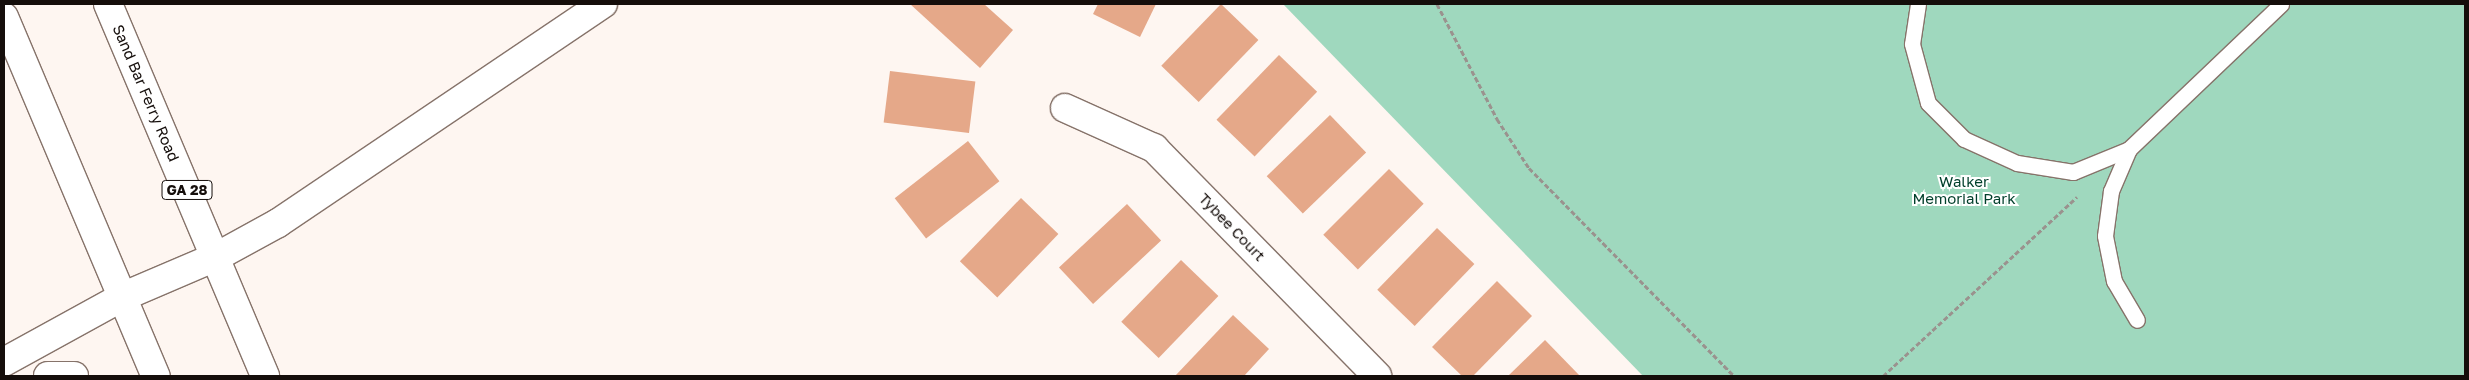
<!DOCTYPE html>
<style>
body{margin:0}
#map{position:relative;width:2469px;height:380px;overflow:hidden;background:#fef6f1;font-family:"Golos Text",sans-serif}
div>[style]{position:absolute}
.green>*{inset:0;background:#9fd8be}
.building>*{inset:0;background:#e5a889;transform-origin:0 0}
.path>*{height:3px;margin-top:-1.5px;transform-origin:0;background:repeating-linear-gradient(90deg,#9a928e 0 5px,transparent 0 7.5px)}
.roads{filter:drop-shadow(1px 0 #86736a) drop-shadow(-1px 0 #86736a) drop-shadow(0 1px #86736a) drop-shadow(0 -1px #86736a)}
.service>*{height:15px;margin:-7.5px;padding:0 7.5px;transform-origin:7.5px;border-radius:7.5px;background:#fff}
.minor>*{height:28px;margin:-14px;padding:0 14px;transform-origin:14px;border-radius:14px;background:#fff}
.secondary>*{height:28px;margin:-14px;padding:0 14px;transform-origin:14px;border-radius:14px;background:#fff}
.primary>*{height:28px;margin:-14px;padding:0 14px;transform-origin:14px;border-radius:14px;background:#fff}
.motorway>*{height:28px;margin:-14px;padding:0 14px;transform-origin:14px;border-radius:14px;background:#fff}
span{translate:-50% -50%;white-space:nowrap;text-align:center;line-height:1.15;-webkit-text-stroke:4px #fff;paint-order:stroke}
.shield-label span{padding:1px 4px;background:#fff;border:1px solid;border-radius:4px;-webkit-text-stroke-width:0}
.shield-label{font-size:14px;color:#150e0b;font-weight:700}
.street-label{font-size:15px;color:#150e0b}
.park-label{font-size:15px;color:#003f2b}
.frame{position:absolute;inset:0;border:5px solid #150e0b;pointer-events:none}
</style>
<div id="map">
<div class="green">
<i style="clip-path:polygon(1283px 4px,2465px 4px,2465px 376px,1643px 376px)"></i>
</div>
<div class="building">
<i style="clip-path:polygon(910px 4px,984px 4px,1013px 30px,980px 68px)"></i>
<i style="clip-path:polygon(1098px 4px,1156px 4px,1140px 37px,1093px 14px)"></i>
<i style="left:1221px;top:4px;width:52px;height:86px;rotate:44deg"></i>
<i style="left:1279px;top:55px;width:53px;height:90px;rotate:44deg"></i>
<i style="left:890px;top:71px;width:86px;height:52px;rotate:7deg"></i>
<i style="left:1330px;top:115px;width:52px;height:88px;rotate:46deg"></i>
<i style="left:968px;top:141px;width:51px;height:93px;rotate:52deg"></i>
<i style="left:1389px;top:169px;width:49px;height:93px;rotate:45deg"></i>
<i style="left:1021px;top:198px;width:52px;height:88px;rotate:44deg"></i>
<i style="left:1127px;top:204px;width:50px;height:93px;rotate:47deg"></i>
<i style="left:1437px;top:228px;width:52px;height:86px;rotate:44deg"></i>
<i style="left:1181px;top:260px;width:52px;height:86px;rotate:44deg"></i>
<i style="clip-path:polygon(1497px 281px,1532px 316px,1473px 376px,1462px 376px,1432px 347px)"></i>
<i style="clip-path:polygon(1233px 315px,1269px 349px,1244px 376px,1175px 376px)"></i>
<i style="clip-path:polygon(1545px 340px,1580px 376px,1508px 376px)"></i>
</div>
<div class="path">
<i style="left:1437px;top:4px;width:130px;rotate:62.4deg"></i>
<i style="left:1497px;top:119px;width:59px;rotate:56.9deg"></i>
<i style="left:1529px;top:168px;width:292px;rotate:45.4deg"></i>
<i style="left:1883px;top:376px;width:264px;rotate:-42.7deg"></i>
</div>
<div class="roads">
<div class="service">
<i style="left:1918px;top:4px;width:40px;rotate:98.5deg"></i>
<i style="left:1912px;top:44px;width:61px;rotate:74.8deg"></i>
<i style="left:1928px;top:103px;width:51px;rotate:45deg"></i>
<i style="left:1964px;top:139px;width:58px;rotate:24.4deg"></i>
<i style="left:2017px;top:163px;width:57px;rotate:9.1deg"></i>
<i style="left:2073px;top:172px;width:61px;rotate:-22.3deg"></i>
<i style="left:2129px;top:149px;width:210px;rotate:-43.6deg"></i>
<i style="left:2129px;top:149px;width:46px;rotate:113.2deg"></i>
<i style="left:2111px;top:191px;width:45px;rotate:97.6deg"></i>
<i style="left:2105px;top:236px;width:46px;rotate:78.7deg"></i>
<i style="left:2114px;top:281px;width:45px;rotate:59.5deg"></i>
</div>
<div class="minor">
<i style="left:1065px;top:108px;width:98px;rotate:24.2deg"></i>
<i style="left:1154px;top:148px;width:319px;rotate:45.6deg"></i>
</div>
<div class="secondary">
<i style="left:122px;top:297px;width:102px;rotate:-23.1deg"></i>
<i style="left:216px;top:257px;width:71px;rotate:-28.7deg"></i>
<i style="left:278px;top:223px;width:392px;rotate:-34deg"></i>
</div>
<div class="primary">
<i style="left:108px;top:4px;width:404px;rotate:67.1deg"></i>
<i style="left:4px;top:17px;width:390px;rotate:67.1deg"></i>
</div>
<div class="motorway">
<i style="left:4px;top:362px;width:135px;rotate:-28.8deg"></i>
<i style="left:48px;top:376px;width:26px"></i>
</div>
</div>
<div class="shield-label">
<span style="left:187px;top:190px">GA 28</span>
</div>
<div class="street-label">
<span style="left:146px;top:93px;rotate:67deg">Sand Bar Ferry Road</span>
<span style="left:1232px;top:227px;rotate:46deg">Tybee Court</span>
</div>
<div class="park-label">
<span style="left:1964px;top:190px">Walker<br>Memorial Park</span>
</div>
<div class="frame"></div>
</div>
